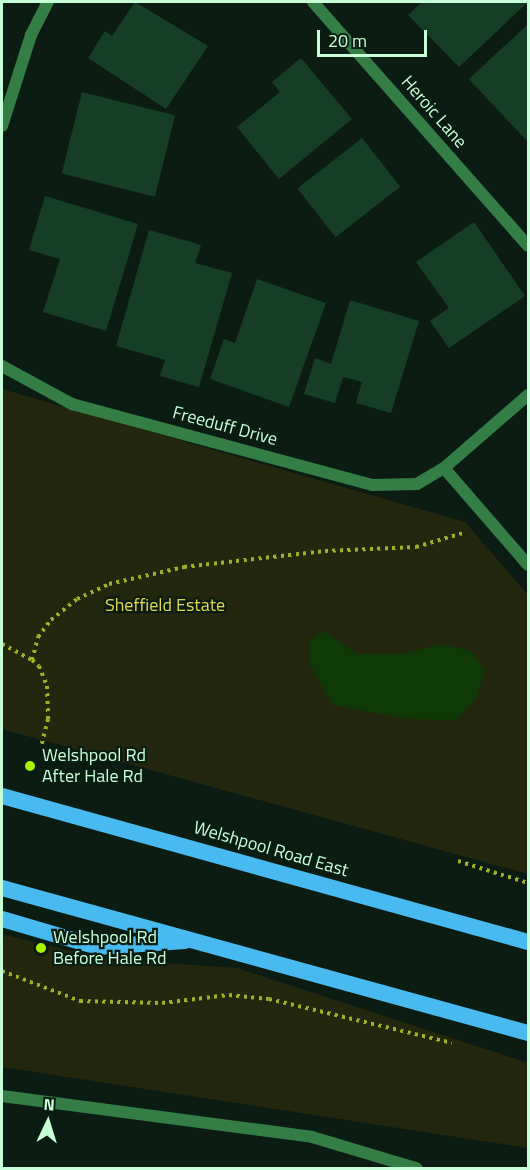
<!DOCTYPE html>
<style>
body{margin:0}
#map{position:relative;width:530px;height:1170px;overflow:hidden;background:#0b1d12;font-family:"Titillium Web",sans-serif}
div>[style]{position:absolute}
.green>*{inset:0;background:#23270e}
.water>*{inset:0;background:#0f3a07}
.building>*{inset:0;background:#163e27;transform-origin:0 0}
.path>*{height:4px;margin-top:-2px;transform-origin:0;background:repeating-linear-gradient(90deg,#9eb129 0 3px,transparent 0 7.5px)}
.service>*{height:12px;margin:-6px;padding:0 6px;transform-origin:6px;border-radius:6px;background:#347e46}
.minor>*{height:12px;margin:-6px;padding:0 6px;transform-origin:6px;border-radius:6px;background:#347e46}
.trunk>*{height:16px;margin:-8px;padding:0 8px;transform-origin:8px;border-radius:8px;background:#48baf0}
.dots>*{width:16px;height:16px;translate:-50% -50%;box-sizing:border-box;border:3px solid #0b1d12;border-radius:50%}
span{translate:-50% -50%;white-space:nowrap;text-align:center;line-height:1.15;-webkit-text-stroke:4.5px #0b1d12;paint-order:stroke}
.street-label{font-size:18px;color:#c7ffd9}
.park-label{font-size:18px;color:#e1da51}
.poi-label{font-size:18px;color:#c7ffd9}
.left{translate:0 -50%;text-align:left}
.frame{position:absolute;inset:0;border:3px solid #c7ffd9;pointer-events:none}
.north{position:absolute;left:18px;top:1092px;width:60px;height:60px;-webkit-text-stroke:4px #0b1d12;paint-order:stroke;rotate:4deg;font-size:16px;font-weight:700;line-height:24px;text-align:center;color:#c7ffd9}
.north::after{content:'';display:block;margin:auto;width:21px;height:27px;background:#c7ffd9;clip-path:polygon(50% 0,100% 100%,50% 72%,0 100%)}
.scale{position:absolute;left:317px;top:30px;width:110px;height:27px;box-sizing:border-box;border:3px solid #c7ffd9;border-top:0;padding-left:8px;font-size:18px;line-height:21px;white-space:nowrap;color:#c7ffd9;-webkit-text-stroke:4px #0b1d12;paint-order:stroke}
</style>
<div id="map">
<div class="green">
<i style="clip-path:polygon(2px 389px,465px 522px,528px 595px,528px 874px,2px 729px)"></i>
<i style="clip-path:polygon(2px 934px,104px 959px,237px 968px,528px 1063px,528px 1148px,2px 1067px)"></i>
</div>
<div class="water">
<i style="clip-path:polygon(324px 631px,358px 654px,402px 654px,440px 644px,471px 651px,485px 670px,476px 699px,456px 720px,407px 719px,332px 705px,309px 663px,309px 641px)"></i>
</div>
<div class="building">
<i style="clip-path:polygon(135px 2px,208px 46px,166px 109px,88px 58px,105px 31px,112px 36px)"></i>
<i style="clip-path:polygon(422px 2px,528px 2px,459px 67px,408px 15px)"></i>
<i style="clip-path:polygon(528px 24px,528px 137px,526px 140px,469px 79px)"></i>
<i style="clip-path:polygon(301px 58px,352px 119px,279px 179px,237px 127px,280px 92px,272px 82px)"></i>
<i style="left:82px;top:92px;width:96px;height:84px;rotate:14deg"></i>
<i style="left:362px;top:138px;width:62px;height:82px;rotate:52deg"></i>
<i style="clip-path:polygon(45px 196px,138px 224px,106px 331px,43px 312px,60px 259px,29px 250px)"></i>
<i style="clip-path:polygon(474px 222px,525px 296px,449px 348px,430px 321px,449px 308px,416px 262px)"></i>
<i style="clip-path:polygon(149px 230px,201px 245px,195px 263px,232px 273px,199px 387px,160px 376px,165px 360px,116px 346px)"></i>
<i style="clip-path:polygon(257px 279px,326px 303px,289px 407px,210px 379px,224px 339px,235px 343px)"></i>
<i style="clip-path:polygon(350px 300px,419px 321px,391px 413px,356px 403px,362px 382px,343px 377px,335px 403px,304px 394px,315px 358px,331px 364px)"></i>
</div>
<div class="path">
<i style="left:2px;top:644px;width:34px;rotate:28deg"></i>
<i style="left:32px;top:660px;width:24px;rotate:-75deg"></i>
<i style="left:38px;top:637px;width:21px;rotate:-53deg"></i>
<i style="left:51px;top:620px;width:33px;rotate:-39deg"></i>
<i style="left:77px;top:599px;width:35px;rotate:-25deg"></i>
<i style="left:109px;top:584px;width:77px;rotate:-12.8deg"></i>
<i style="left:184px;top:567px;width:142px;rotate:-6.5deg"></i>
<i style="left:325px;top:551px;width:91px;rotate:-2.5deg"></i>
<i style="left:416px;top:547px;width:52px;rotate:-16.7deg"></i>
<i style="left:32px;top:660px;width:9px;rotate:41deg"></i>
<i style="left:39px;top:666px;width:22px;rotate:68deg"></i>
<i style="left:47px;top:686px;width:33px;rotate:88deg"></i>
<i style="left:48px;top:719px;width:30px;rotate:104deg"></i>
<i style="left:458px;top:861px;width:73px;rotate:17.4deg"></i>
<i style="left:2px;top:971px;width:84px;rotate:21deg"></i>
<i style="left:80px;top:1001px;width:82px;rotate:1.4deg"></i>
<i style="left:162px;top:1003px;width:67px;rotate:-6.8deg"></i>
<i style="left:229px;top:995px;width:40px;rotate:5.7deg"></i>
<i style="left:269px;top:999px;width:188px;rotate:13.5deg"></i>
</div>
<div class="service">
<i style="left:2px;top:366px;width:80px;rotate:28.5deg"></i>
<i style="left:72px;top:404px;width:311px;rotate:15.1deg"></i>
<i style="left:372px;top:485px;width:45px;rotate:-1.3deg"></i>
<i style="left:417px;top:484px;width:31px;rotate:-31deg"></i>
<i style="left:444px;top:468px;width:128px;rotate:49.1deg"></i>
<i style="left:2px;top:1096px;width:313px;rotate:7.5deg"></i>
<i style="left:312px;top:1137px;width:109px;rotate:16.6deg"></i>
</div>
<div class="minor">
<i style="left:313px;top:2px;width:325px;rotate:48.6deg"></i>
<i style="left:2px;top:126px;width:96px;rotate:-72.3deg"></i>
<i style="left:31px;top:35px;width:37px;rotate:-63deg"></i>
<i style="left:444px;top:468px;width:111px;rotate:-41deg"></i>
</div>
<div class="trunk">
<i style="left:2px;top:796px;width:546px;rotate:15.51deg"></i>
<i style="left:2px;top:888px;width:546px;rotate:15.41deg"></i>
<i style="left:2px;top:919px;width:100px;rotate:16.3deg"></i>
<i style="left:98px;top:947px;width:87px;rotate:-3.9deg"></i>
</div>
<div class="dots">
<i style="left:30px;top:766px;background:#a9f200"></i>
<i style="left:41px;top:948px;background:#a9f200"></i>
</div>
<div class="street-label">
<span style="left:434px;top:112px;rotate:49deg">Heroic Lane</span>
<span style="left:225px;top:426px;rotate:15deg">Freeduff Drive</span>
<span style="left:271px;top:849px;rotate:16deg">Welshpool Road East</span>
</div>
<div class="park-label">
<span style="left:165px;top:605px">Sheffield Estate</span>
</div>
<div class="poi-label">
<span class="left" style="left:42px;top:766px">Welshpool Rd<br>After Hale Rd</span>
<span class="left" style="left:53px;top:948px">Welshpool Rd<br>Before Hale Rd</span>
</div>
<div class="frame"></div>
<div class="north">N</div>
<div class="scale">20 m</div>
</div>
